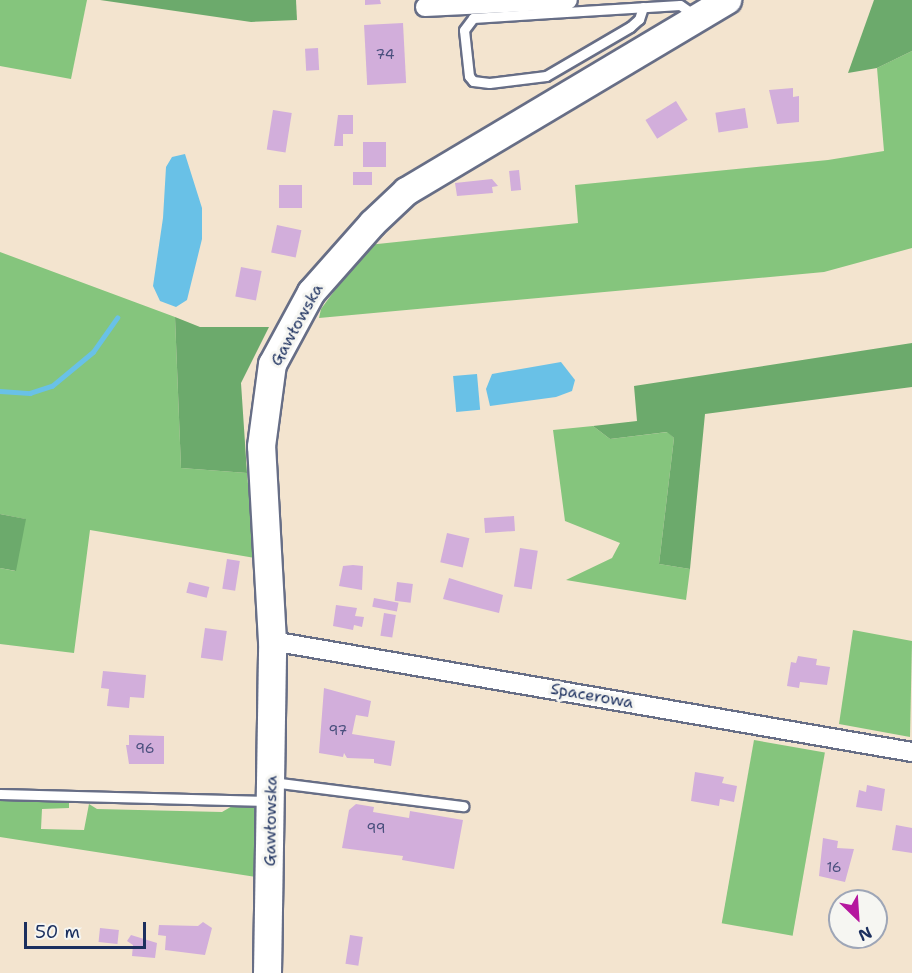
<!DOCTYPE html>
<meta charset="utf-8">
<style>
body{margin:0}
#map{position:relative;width:912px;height:973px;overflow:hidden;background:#f3e4cf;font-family:"Shantell Sans",sans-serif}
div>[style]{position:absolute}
.green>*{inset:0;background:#85c57d;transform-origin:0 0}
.forest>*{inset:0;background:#6caa6c}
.water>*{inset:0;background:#69c1e7;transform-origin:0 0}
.stream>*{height:4.5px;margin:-2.25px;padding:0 2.25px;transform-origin:2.25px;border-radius:2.25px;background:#69c1e7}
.building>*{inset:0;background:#d2aedb;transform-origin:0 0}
.roads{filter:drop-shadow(2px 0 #676e86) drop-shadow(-2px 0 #676e86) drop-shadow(0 2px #676e86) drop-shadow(0 -2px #676e86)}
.lane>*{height:9px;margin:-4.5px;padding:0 4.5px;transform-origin:4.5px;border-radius:4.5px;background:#fff}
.street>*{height:18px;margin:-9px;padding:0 9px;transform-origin:9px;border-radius:9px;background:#fff}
.secondary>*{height:27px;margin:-13.5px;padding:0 13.5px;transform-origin:13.5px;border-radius:13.5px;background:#fff}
span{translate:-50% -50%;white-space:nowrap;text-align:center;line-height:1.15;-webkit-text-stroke:6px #f6f6f2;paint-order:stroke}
.number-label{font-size:14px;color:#494f7d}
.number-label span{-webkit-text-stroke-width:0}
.street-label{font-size:16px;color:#1b2f5e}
.north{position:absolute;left:828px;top:889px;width:60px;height:60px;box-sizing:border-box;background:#f6f6f2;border:2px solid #9ea6b7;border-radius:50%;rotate:155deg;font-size:16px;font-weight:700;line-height:24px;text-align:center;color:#1b2f5e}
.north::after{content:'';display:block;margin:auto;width:21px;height:27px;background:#b5179e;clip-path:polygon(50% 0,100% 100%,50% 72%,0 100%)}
.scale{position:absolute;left:24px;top:922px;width:122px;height:27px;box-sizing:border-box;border:3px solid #1b2f5e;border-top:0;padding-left:8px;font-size:18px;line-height:21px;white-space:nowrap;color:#1b2f5e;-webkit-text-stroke:4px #f6f6f2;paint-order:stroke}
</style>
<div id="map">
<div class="green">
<i style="clip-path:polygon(0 0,87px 0,71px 79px,0 66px)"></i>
<i style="clip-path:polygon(912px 51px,912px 248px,824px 272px,319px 318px,321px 309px,368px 245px,578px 223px,575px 185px,828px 160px,884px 151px,877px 68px)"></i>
<i style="clip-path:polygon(0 252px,175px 317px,181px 468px,247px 473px,255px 558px,90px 530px,74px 653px,0 644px,0 568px,15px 571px,25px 519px,0 514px)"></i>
<i style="clip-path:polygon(593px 426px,610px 439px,668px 432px,674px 438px,659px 564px,690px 569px,686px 600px,566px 580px,612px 558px,620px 543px,565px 521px,553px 430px)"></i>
<i style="clip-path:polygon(853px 630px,912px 641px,910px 737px,839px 724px)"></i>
<i style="left:754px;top:740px;width:72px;height:186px;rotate:10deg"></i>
<i style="clip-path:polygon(0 799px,69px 800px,69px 808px,42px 809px,41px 829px,84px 830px,89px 804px,97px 809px,222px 812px,234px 805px,258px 807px,256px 877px,0 837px)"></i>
</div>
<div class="forest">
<i style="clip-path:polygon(100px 0,296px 0,297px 20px,251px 22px)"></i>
<i style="clip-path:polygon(874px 0,912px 0,912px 51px,877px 68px,848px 73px)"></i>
<i style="clip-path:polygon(175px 317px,200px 327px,269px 327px,241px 383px,247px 473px,181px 468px)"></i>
<i style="clip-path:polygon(912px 343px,912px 387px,705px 414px,690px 569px,659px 564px,674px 438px,667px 432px,610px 439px,593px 426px,637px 421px,634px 386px)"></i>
<i style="clip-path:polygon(0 514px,26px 519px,16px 571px,0 568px)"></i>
</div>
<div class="water">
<i style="clip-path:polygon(185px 154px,202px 208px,202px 239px,187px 300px,176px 307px,160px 301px,153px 286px,163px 218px,166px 167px,172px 157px)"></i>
<i style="clip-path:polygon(561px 362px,575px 380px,572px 391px,556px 397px,490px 406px,486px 389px,492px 374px)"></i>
<i style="left:477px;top:374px;width:36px;height:24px;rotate:85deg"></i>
</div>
<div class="stream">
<i style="left:0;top:391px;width:30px;rotate:4deg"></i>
<i style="left:30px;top:393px;width:23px;rotate:-18deg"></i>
<i style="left:52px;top:386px;width:53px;rotate:-39.7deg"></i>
<i style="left:93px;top:352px;width:42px;rotate:-54.8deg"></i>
</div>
<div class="building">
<i style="clip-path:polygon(365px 0,380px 0,381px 4px,365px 5px)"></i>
<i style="left:403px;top:23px;width:60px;height:39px;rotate:87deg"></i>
<i style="left:318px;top:48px;width:22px;height:13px;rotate:87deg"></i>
<i style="clip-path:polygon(793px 88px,793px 97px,799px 96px,799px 122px,777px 124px,769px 90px)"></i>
<i style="left:676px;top:101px;width:22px;height:36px;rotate:58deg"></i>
<i style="left:745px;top:108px;width:20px;height:30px;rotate:81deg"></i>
<i style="left:273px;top:110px;width:19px;height:40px;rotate:9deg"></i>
<i style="clip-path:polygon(338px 115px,353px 115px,353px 134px,343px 134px,343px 146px,334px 146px)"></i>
<i style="left:363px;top:142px;width:23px;height:25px"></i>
<i style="left:519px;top:170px;width:20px;height:10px;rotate:84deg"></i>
<i style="left:353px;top:172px;width:19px;height:13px"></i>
<i style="clip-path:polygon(492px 179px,498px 186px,492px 187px,493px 193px,457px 196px,455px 183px)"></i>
<i style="left:279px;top:185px;width:23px;height:23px"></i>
<i style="left:277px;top:225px;width:25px;height:28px;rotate:12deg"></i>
<i style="left:241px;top:267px;width:21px;height:30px;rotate:11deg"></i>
<i style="left:514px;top:516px;width:15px;height:30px;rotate:86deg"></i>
<i style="left:447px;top:533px;width:23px;height:30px;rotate:13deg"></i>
<i style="left:520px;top:548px;width:18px;height:39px;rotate:9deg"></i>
<i style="left:227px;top:559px;width:13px;height:30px;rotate:9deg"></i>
<i style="clip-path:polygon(353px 565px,363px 566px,362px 590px,339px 586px,343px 566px)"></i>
<i style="clip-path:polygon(449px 578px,503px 595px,499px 613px,443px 599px)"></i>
<i style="left:189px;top:582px;width:21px;height:11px;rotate:14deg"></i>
<i style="left:397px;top:582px;width:16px;height:19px;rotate:7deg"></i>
<i style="left:374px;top:598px;width:25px;height:9px;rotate:11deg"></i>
<i style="clip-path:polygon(336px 605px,357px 608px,355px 616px,364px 617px,362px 627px,354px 625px,353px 630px,333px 626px)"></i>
<i style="left:384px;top:613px;width:12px;height:23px;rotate:9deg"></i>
<i style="left:205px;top:628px;width:22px;height:30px;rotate:8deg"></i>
<i style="clip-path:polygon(798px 656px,817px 659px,816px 665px,830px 667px,827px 685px,800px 682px,799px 688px,787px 686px,791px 662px,796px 663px)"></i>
<i style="clip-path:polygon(103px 671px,146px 675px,144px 698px,130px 697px,129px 708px,107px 706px,109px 689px,101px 688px)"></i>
<i style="clip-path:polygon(324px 688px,371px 701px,368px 717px,356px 715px,352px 734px,395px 741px,391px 766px,374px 763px,374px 759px,347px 758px,344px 753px,343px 757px,319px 753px)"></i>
<i style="clip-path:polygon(129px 735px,164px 736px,164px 764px,129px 764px,126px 745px,129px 745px)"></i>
<i style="clip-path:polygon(695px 772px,724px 777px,722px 783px,737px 786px,734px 802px,720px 799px,719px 806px,691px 801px)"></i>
<i style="clip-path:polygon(867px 785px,885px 789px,882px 811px,856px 807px,859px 790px,866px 792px)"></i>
<i style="clip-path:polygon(356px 804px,374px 807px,373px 812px,409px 818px,410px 811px,463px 820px,454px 869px,402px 860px,403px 856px,342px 848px,349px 810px)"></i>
<i style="clip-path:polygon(896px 825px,912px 828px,912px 853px,892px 850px)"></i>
<i style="clip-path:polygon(823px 838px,838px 841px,837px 848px,854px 849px,845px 882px,819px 876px)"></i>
<i style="clip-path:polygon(203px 922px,212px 928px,205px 955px,165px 950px,166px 936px,158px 935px,159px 925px,198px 926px)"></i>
<i style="left:100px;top:928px;width:19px;height:14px;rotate:6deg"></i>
<i style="clip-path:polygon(131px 935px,157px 943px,155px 958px,132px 956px,133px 945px,127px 941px)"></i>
<i style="left:350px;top:935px;width:13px;height:29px;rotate:9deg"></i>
</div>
<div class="roads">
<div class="lane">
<i style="left:643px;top:7px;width:13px;rotate:108deg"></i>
<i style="left:639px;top:19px;width:12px;rotate:138deg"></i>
<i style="left:630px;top:27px;width:97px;rotate:149.7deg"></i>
<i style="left:546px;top:76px;width:57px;rotate:173deg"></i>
<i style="left:489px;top:83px;width:16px;rotate:-173deg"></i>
<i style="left:473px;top:81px;width:6px;rotate:-129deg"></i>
<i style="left:469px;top:76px;width:46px;rotate:-96.2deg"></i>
<i style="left:464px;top:30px;width:15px;rotate:-53deg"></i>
<i style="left:473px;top:18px;width:77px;rotate:-3.7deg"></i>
<i style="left:550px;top:13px;width:130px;rotate:-3.5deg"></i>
<i style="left:680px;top:5px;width:19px;rotate:35deg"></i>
<i style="left:272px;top:782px;width:193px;rotate:7.2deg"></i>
<i style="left:0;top:794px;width:267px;rotate:1.5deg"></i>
</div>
<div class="street">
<i style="left:425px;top:7px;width:143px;rotate:-2.8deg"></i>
<i style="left:272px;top:641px;width:650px;rotate:9.84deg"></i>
</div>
<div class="secondary">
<i style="left:267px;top:973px;width:332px;rotate:-89.1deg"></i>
<i style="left:272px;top:641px;width:195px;rotate:-93.2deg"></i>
<i style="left:261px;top:446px;width:83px;rotate:-82.4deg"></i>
<i style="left:272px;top:364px;width:82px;rotate:-61.6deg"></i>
<i style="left:311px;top:292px;width:92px;rotate:-48.5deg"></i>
<i style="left:372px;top:223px;width:47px;rotate:-43.3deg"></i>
<i style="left:406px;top:191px;width:374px;rotate:-30.8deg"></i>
</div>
</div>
<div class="number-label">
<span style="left:385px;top:54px">74</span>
<span style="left:338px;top:730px">97</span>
<span style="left:145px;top:748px">96</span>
<span style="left:376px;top:828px">99</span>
<span style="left:834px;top:867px">16</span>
</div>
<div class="street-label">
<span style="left:297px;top:325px;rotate:-61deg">Gawłowska</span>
<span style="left:592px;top:696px;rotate:10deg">Spacerowa</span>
<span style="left:271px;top:821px;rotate:-89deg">Gawłowska</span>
</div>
<div class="north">N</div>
<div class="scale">50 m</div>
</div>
